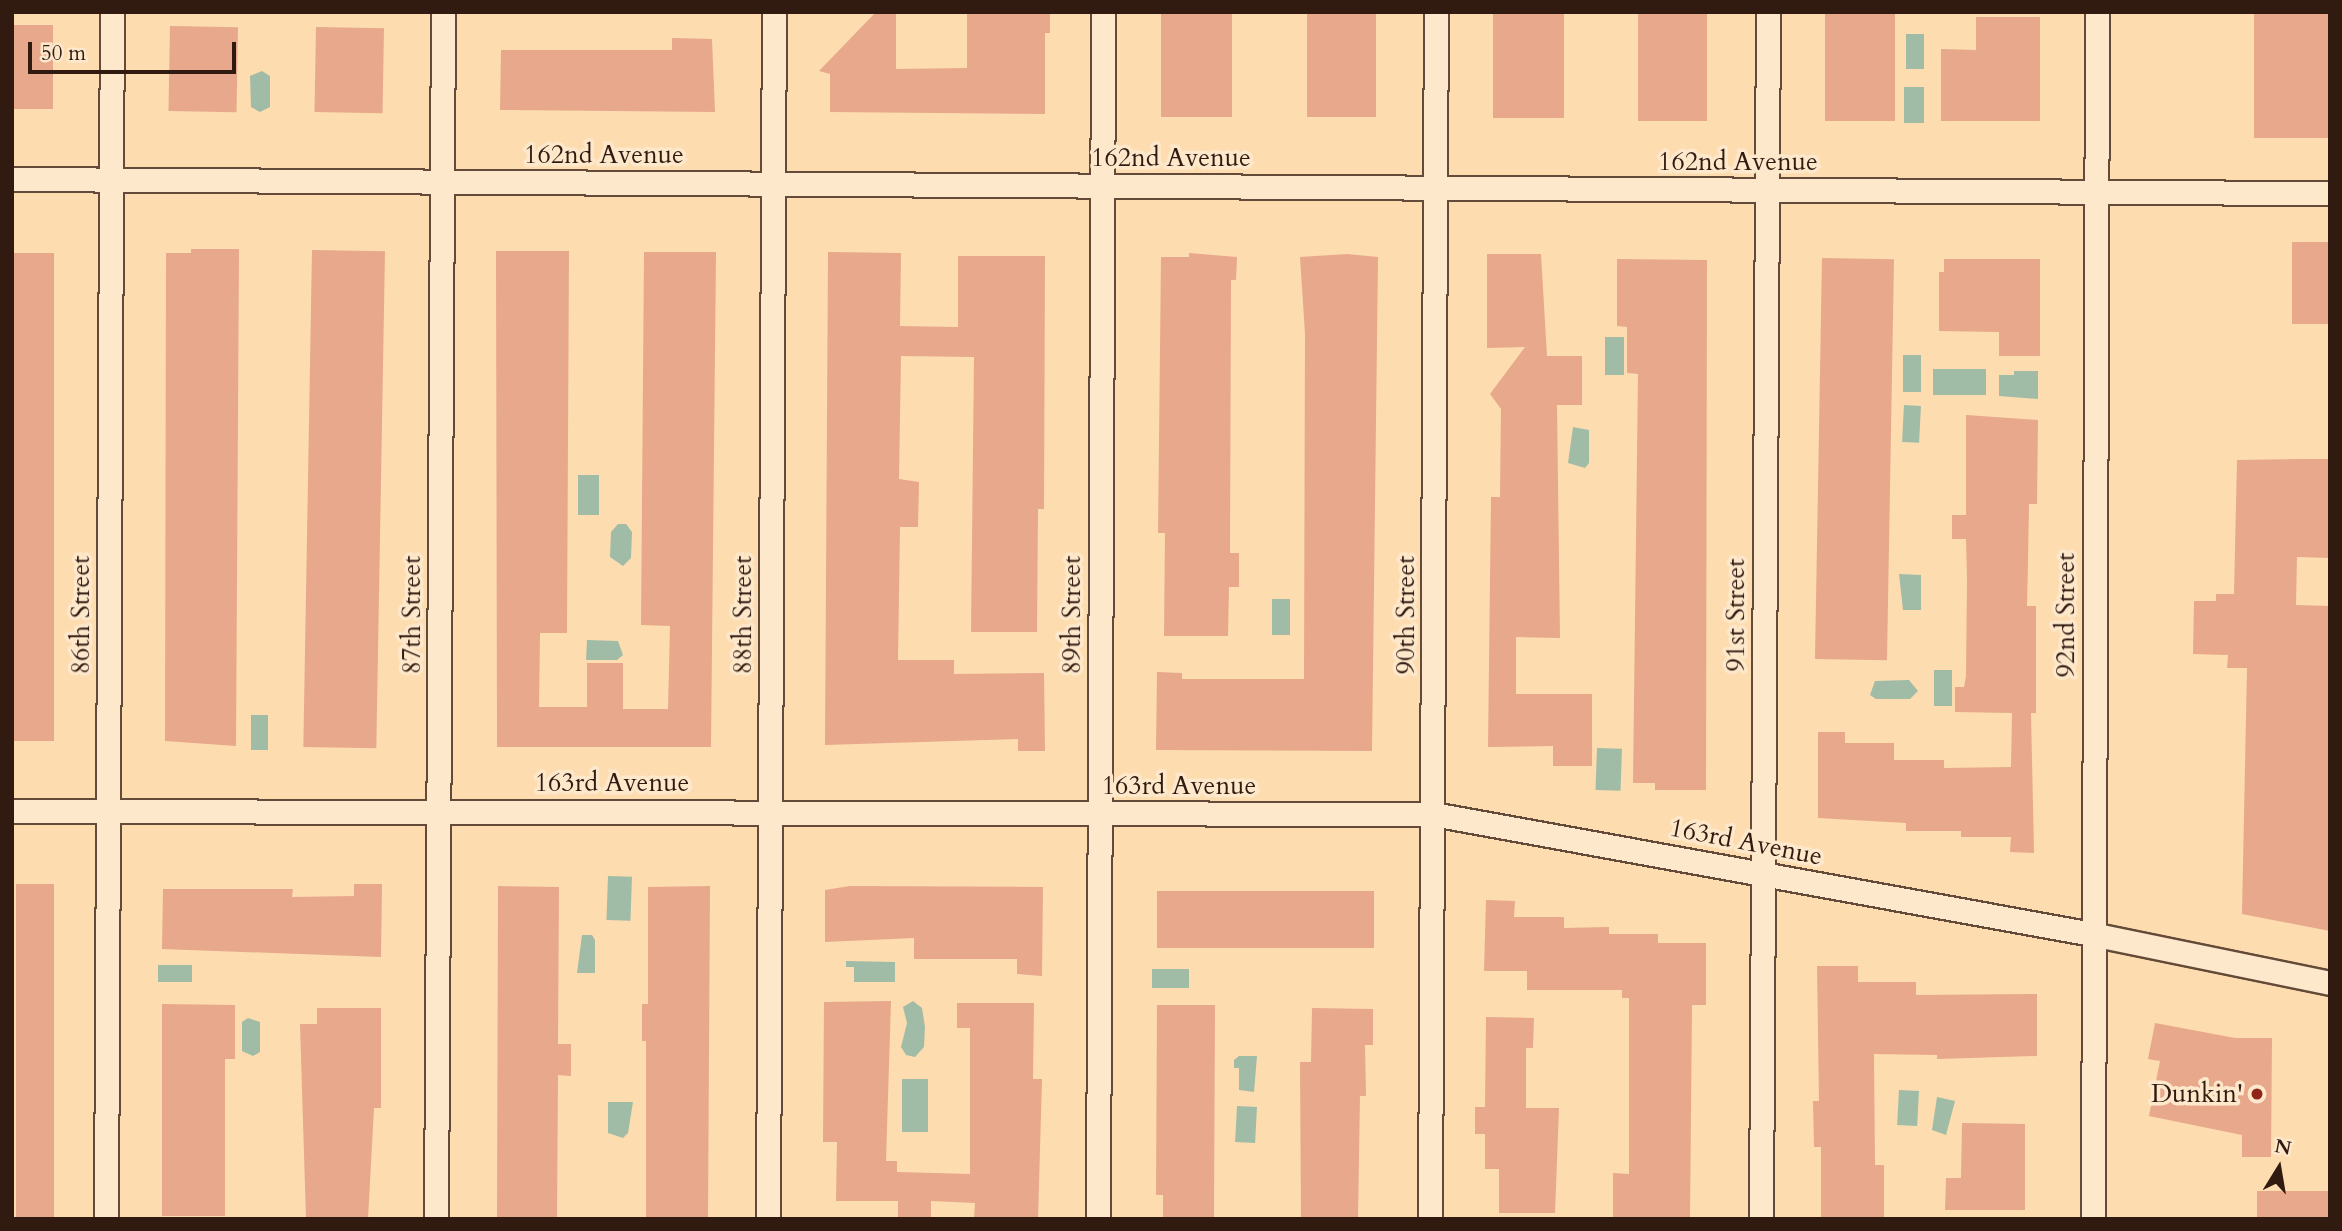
<!DOCTYPE html>
<style>
body{margin:0}
#map{position:relative;width:2342px;height:1231px;overflow:hidden;background:#fddcaf;font-family:Cardo,serif}
div>[style]{position:absolute}
.water>*{inset:0;background:#a0bca7;transform-origin:0 0}
.building>*{inset:0;background:#e7a88c;transform-origin:0 0}
.roads{filter:drop-shadow(2px 0 #644a38) drop-shadow(-2px 0 #644a38) drop-shadow(0 2px #644a38) drop-shadow(0 -2px #644a38)}
.minor>*{height:23px;margin:-11.5px;padding:0 11.5px;transform-origin:11.5px;border-radius:11.5px;background:#fee8cb}
.dots>*{width:19px;height:19px;translate:-50% -50%;box-sizing:border-box;border:4px solid #fee8cb;border-radius:50%}
span{translate:-50% -50%;white-space:nowrap;text-align:center;line-height:1.15;-webkit-text-stroke:7px #fee8cb;paint-order:stroke}
.street-label{font-size:26px;color:#311a10}
.poi-label{font-size:26px;color:#311a10}
.right{translate:-100% -50%;text-align:right}
.frame{position:absolute;inset:0;border:14px solid #311a10;pointer-events:none}
.north{position:absolute;left:2244px;top:1133px;width:70px;height:70px;-webkit-text-stroke:5px #fee8cb;paint-order:stroke;rotate:11deg;font-size:19px;font-weight:700;line-height:28px;text-align:center;color:#311a10}
.north::after{content:'';display:block;margin:auto;width:24px;height:32px;background:#311a10;clip-path:polygon(50% 0,100% 100%,50% 72%,0 100%)}
.scale{position:absolute;left:28px;top:42px;width:208px;height:32px;box-sizing:border-box;border:4px solid #311a10;border-top:0;padding-left:9px;font-size:21px;line-height:24px;white-space:nowrap;color:#311a10;-webkit-text-stroke:5px #fee8cb;paint-order:stroke}
</style>
<div id="map">
<div class="water">
<i style="left:1906px;top:34px;width:18px;height:35px"></i>
<i style="clip-path:polygon(262px 71px,270px 76px,270px 107px,260px 112px,251px 107px,250px 76px)"></i>
<i style="left:1904px;top:87px;width:20px;height:36px"></i>
<i style="left:1605px;top:337px;width:19px;height:38px"></i>
<i style="left:1903px;top:355px;width:18px;height:37px"></i>
<i style="left:1933px;top:369px;width:53px;height:26px"></i>
<i style="clip-path:polygon(2014px 371px,2038px 371px,2038px 399px,1999px 396px,1999px 375px,2014px 375px)"></i>
<i style="left:1904px;top:405px;width:17px;height:37px;rotate:3deg"></i>
<i style="clip-path:polygon(1573px 427px,1589px 430px,1589px 463px,1585px 468px,1568px 463px)"></i>
<i style="left:578px;top:475px;width:21px;height:40px"></i>
<i style="clip-path:polygon(618px 524px,626px 524px,632px 532px,631px 558px,623px 566px,610px 557px,611px 532px)"></i>
<i style="clip-path:polygon(1899px 574px,1921px 575px,1921px 610px,1903px 610px)"></i>
<i style="left:1272px;top:599px;width:18px;height:36px"></i>
<i style="clip-path:polygon(587px 640px,618px 641px,623px 655px,617px 660px,586px 660px)"></i>
<i style="left:1934px;top:670px;width:18px;height:36px"></i>
<i style="clip-path:polygon(1909px 680px,1918px 691px,1910px 699px,1876px 699px,1870px 695px,1875px 681px)"></i>
<i style="left:251px;top:715px;width:17px;height:35px"></i>
<i style="left:1597px;top:748px;width:25px;height:42px;rotate:2deg"></i>
<i style="left:608px;top:876px;width:24px;height:44px;rotate:2deg"></i>
<i style="clip-path:polygon(582px 935px,592px 935px,595px 940px,595px 973px,577px 973px)"></i>
<i style="clip-path:polygon(846px 961px,895px 962px,895px 982px,854px 982px,854px 967px,846px 967px)"></i>
<i style="left:158px;top:965px;width:34px;height:17px"></i>
<i style="left:1152px;top:969px;width:37px;height:19px"></i>
<i style="clip-path:polygon(913px 1001px,922px 1008px,925px 1027px,924px 1047px,915px 1057px,906px 1055px,901px 1047px,907px 1023px,903px 1007px)"></i>
<i style="clip-path:polygon(248px 1018px,260px 1022px,260px 1052px,253px 1056px,242px 1051px,242px 1022px)"></i>
<i style="clip-path:polygon(1239px 1056px,1257px 1056px,1254px 1092px,1239px 1090px,1239px 1068px,1234px 1068px,1234px 1060px)"></i>
<i style="left:902px;top:1079px;width:26px;height:53px"></i>
<i style="left:1899px;top:1090px;width:20px;height:35px;rotate:3deg"></i>
<i style="clip-path:polygon(1937px 1097px,1955px 1101px,1946px 1135px,1932px 1130px)"></i>
<i style="clip-path:polygon(608px 1102px,633px 1102px,628px 1133px,623px 1138px,608px 1133px)"></i>
<i style="left:1237px;top:1106px;width:20px;height:36px;rotate:3deg"></i>
</div>
<div class="building">
<i style="clip-path:polygon(876px 12px,896px 12px,896px 69px,967px 68px,967px 12px,1050px 12px,1050px 33px,1045px 33px,1045px 114px,830px 112px,830px 74px,819px 71px)"></i>
<i style="left:1161px;top:12px;width:71px;height:105px"></i>
<i style="left:1307px;top:12px;width:69px;height:105px"></i>
<i style="left:1493px;top:12px;width:71px;height:106px"></i>
<i style="left:1638px;top:12px;width:69px;height:109px"></i>
<i style="left:1825px;top:12px;width:70px;height:109px"></i>
<i style="left:2254px;top:12px;width:76px;height:126px"></i>
<i style="clip-path:polygon(1976px 17px,2040px 17px,2040px 121px,1941px 121px,1941px 49px,1976px 50px)"></i>
<i style="left:12px;top:25px;width:41px;height:84px"></i>
<i style="left:170px;top:26px;width:68px;height:85px;rotate:1deg"></i>
<i style="left:316px;top:27px;width:68px;height:85px;rotate:1deg"></i>
<i style="clip-path:polygon(672px 38px,712px 39px,715px 112px,500px 110px,501px 50px,672px 50px)"></i>
<i style="left:2292px;top:242px;width:38px;height:82px"></i>
<i style="clip-path:polygon(191px 249px,239px 249px,236px 746px,165px 741px,166px 253px,191px 253px)"></i>
<i style="left:312px;top:250px;width:73px;height:497px;rotate:1deg"></i>
<i style="clip-path:polygon(496px 251px,569px 251px,567px 633px,540px 633px,539px 707px,587px 707px,587px 663px,623px 663px,623px 709px,668px 709px,670px 626px,641px 625px,644px 252px,716px 252px,711px 747px,497px 747px)"></i>
<i style="clip-path:polygon(828px 252px,901px 253px,900px 326px,958px 327px,958px 256px,1045px 256px,1044px 509px,1038px 509px,1037px 632px,971px 632px,974px 357px,901px 356px,899px 479px,919px 482px,918px 527px,900px 527px,898px 660px,954px 660px,954px 674px,1044px 673px,1045px 751px,1018px 751px,1018px 739px,825px 745px)"></i>
<i style="left:12px;top:253px;width:42px;height:488px"></i>
<i style="clip-path:polygon(1189px 253px,1237px 257px,1236px 280px,1231px 280px,1230px 553px,1239px 553px,1239px 587px,1229px 587px,1228px 636px,1164px 636px,1165px 533px,1158px 533px,1161px 257px,1189px 257px)"></i>
<i style="clip-path:polygon(1347px 254px,1378px 257px,1372px 751px,1156px 750px,1157px 672px,1182px 673px,1182px 679px,1304px 679px,1305px 334px,1300px 257px)"></i>
<i style="clip-path:polygon(1487px 254px,1541px 254px,1547px 356px,1582px 356px,1582px 405px,1557px 405px,1560px 638px,1516px 637px,1516px 694px,1592px 694px,1592px 766px,1553px 766px,1553px 746px,1488px 747px,1491px 497px,1500px 497px,1501px 409px,1490px 394px,1525px 347px,1487px 348px)"></i>
<i style="left:1822px;top:258px;width:72px;height:401px;rotate:1deg"></i>
<i style="clip-path:polygon(1617px 259px,1707px 260px,1706px 790px,1655px 790px,1655px 783px,1633px 783px,1638px 374px,1627px 373px,1627px 327px,1617px 326px)"></i>
<i style="clip-path:polygon(1944px 259px,2040px 259px,2040px 356px,1999px 356px,1999px 332px,1939px 331px,1939px 272px,1944px 272px)"></i>
<i style="clip-path:polygon(1966px 415px,2038px 420px,2037px 504px,2029px 504px,2028px 561px,2027px 606px,2036px 606px,2036px 713px,2031px 713px,2034px 853px,2010px 852px,2011px 837px,1961px 837px,1961px 831px,1906px 831px,1906px 823px,1818px 818px,1818px 732px,1845px 732px,1845px 743px,1894px 743px,1894px 760px,1944px 760px,1944px 768px,2011px 767px,2012px 713px,1955px 712px,1955px 687px,1964px 687px,1966px 676px,1967px 580px,1966px 539px,1952px 539px,1952px 515px,1966px 515px)"></i>
<i style="clip-path:polygon(2301px 459px,2330px 459px,2330px 558px,2297px 557px,2296px 605px,2330px 606px,2330px 931px,2242px 914px,2247px 668px,2227px 668px,2228px 655px,2193px 654px,2194px 601px,2216px 601px,2216px 594px,2234px 594px,2237px 460px)"></i>
<i style="left:16px;top:884px;width:38px;height:334px"></i>
<i style="clip-path:polygon(354px 884px,382px 884px,381px 957px,162px 949px,163px 889px,293px 889px,292px 897px,354px 896px)"></i>
<i style="clip-path:polygon(498px 886px,559px 887px,558px 1044px,571px 1044px,571px 1076px,558px 1075px,557px 1219px,497px 1219px)"></i>
<i style="clip-path:polygon(710px 886px,708px 1219px,646px 1219px,646px 1041px,642px 1041px,642px 1004px,648px 1004px,648px 887px)"></i>
<i style="clip-path:polygon(850px 886px,1043px 887px,1042px 976px,1017px 974px,1017px 959px,914px 959px,914px 938px,825px 942px,825px 890px)"></i>
<i style="left:1157px;top:891px;width:217px;height:57px"></i>
<i style="clip-path:polygon(1486px 900px,1515px 901px,1514px 917px,1564px 917px,1564px 928px,1609px 927px,1609px 934px,1658px 934px,1658px 943px,1706px 943px,1706px 1005px,1692px 1005px,1690px 1219px,1613px 1219px,1613px 1173px,1629px 1174px,1629px 998px,1622px 998px,1622px 990px,1527px 990px,1527px 971px,1484px 971px)"></i>
<i style="clip-path:polygon(1817px 966px,1858px 966px,1858px 982px,1916px 982px,1916px 995px,2037px 994px,2037px 1056px,1937px 1059px,1937px 1055px,1874px 1054px,1875px 1165px,1884px 1165px,1884px 1219px,1821px 1219px,1821px 1147px,1814px 1147px,1813px 1101px,1819px 1101px)"></i>
<i style="clip-path:polygon(891px 1001px,886px 1161px,897px 1161px,897px 1172px,970px 1174px,970px 1028px,957px 1028px,957px 1003px,1034px 1003px,1033px 1079px,1042px 1079px,1038px 1219px,974px 1219px,975px 1203px,931px 1201px,931px 1219px,898px 1219px,898px 1201px,836px 1201px,837px 1142px,823px 1142px,824px 1002px)"></i>
<i style="clip-path:polygon(162px 1004px,235px 1005px,235px 1059px,225px 1059px,225px 1216px,162px 1216px)"></i>
<i style="clip-path:polygon(1157px 1005px,1215px 1005px,1214px 1219px,1163px 1219px,1163px 1195px,1156px 1195px)"></i>
<i style="clip-path:polygon(317px 1008px,381px 1008px,381px 1108px,374px 1108px,368px 1219px,306px 1219px,300px 1024px,317px 1024px)"></i>
<i style="clip-path:polygon(1312px 1008px,1373px 1009px,1373px 1045px,1365px 1045px,1366px 1096px,1360px 1096px,1358px 1219px,1301px 1219px,1300px 1062px,1311px 1062px)"></i>
<i style="clip-path:polygon(1486px 1017px,1534px 1018px,1533px 1048px,1526px 1048px,1526px 1108px,1559px 1108px,1555px 1213px,1499px 1213px,1499px 1169px,1485px 1169px,1485px 1134px,1475px 1134px,1475px 1107px,1485px 1107px)"></i>
<i style="clip-path:polygon(2155px 1023px,2235px 1038px,2272px 1038px,2271px 1157px,2242px 1157px,2242px 1135px,2149px 1116px,2160px 1061px,2148px 1059px)"></i>
<i style="clip-path:polygon(1962px 1123px,2025px 1124px,2025px 1210px,1945px 1210px,1946px 1178px,1961px 1178px)"></i>
<i style="left:2257px;top:1191px;width:73px;height:28px"></i>
</div>
<div class="roads">
<div class="minor">
<i style="left:12px;top:179px;width:2318px;rotate:0.35deg"></i>
<i style="left:12px;top:811px;width:1421px;rotate:0.12deg"></i>
<i style="left:1433px;top:814px;width:670px;rotate:10.32deg"></i>
<i style="left:2092px;top:934px;width:243px;rotate:11.6deg"></i>
<i style="left:106px;top:1219px;width:1207px;rotate:-89.72deg"></i>
<i style="left:436px;top:1219px;width:1207px;rotate:-89.67deg"></i>
<i style="left:768px;top:1219px;width:1207px;rotate:-89.72deg"></i>
<i style="left:1098px;top:1219px;width:1207px;rotate:-89.76deg"></i>
<i style="left:1430px;top:1219px;width:1207px;rotate:-89.72deg"></i>
<i style="left:1761px;top:1219px;width:1207px;rotate:-89.67deg"></i>
<i style="left:2093px;top:1219px;width:1207px;rotate:-89.81deg"></i>
</div>
</div>
<div class="dots">
<i style="left:2257px;top:1094px;background:#8f2418"></i>
</div>
<div class="street-label">
<span style="left:604px;top:155px">162nd Avenue</span>
<span style="left:1171px;top:158px">162nd Avenue</span>
<span style="left:1738px;top:162px">162nd Avenue</span>
<span style="left:81px;top:615px;rotate:-90deg">86th Street</span>
<span style="left:412px;top:615px;rotate:-90deg">87th Street</span>
<span style="left:743px;top:615px;rotate:-90deg">88th Street</span>
<span style="left:1072px;top:615px;rotate:-90deg">89th Street</span>
<span style="left:1406px;top:615px;rotate:-90deg">90th Street</span>
<span style="left:1736px;top:615px;rotate:-90deg">91st Street</span>
<span style="left:2066px;top:615px;rotate:-90deg">92nd Street</span>
<span style="left:612px;top:783px">163rd Avenue</span>
<span style="left:1179px;top:786px">163rd Avenue</span>
<span style="left:1746px;top:842px;rotate:11deg">163rd Avenue</span>
</div>
<div class="poi-label">
<span class="right" style="left:2243px;top:1094px">Dunkin'</span>
</div>
<div class="frame"></div>
<div class="north">N</div>
<div class="scale">50 m</div>
</div>
